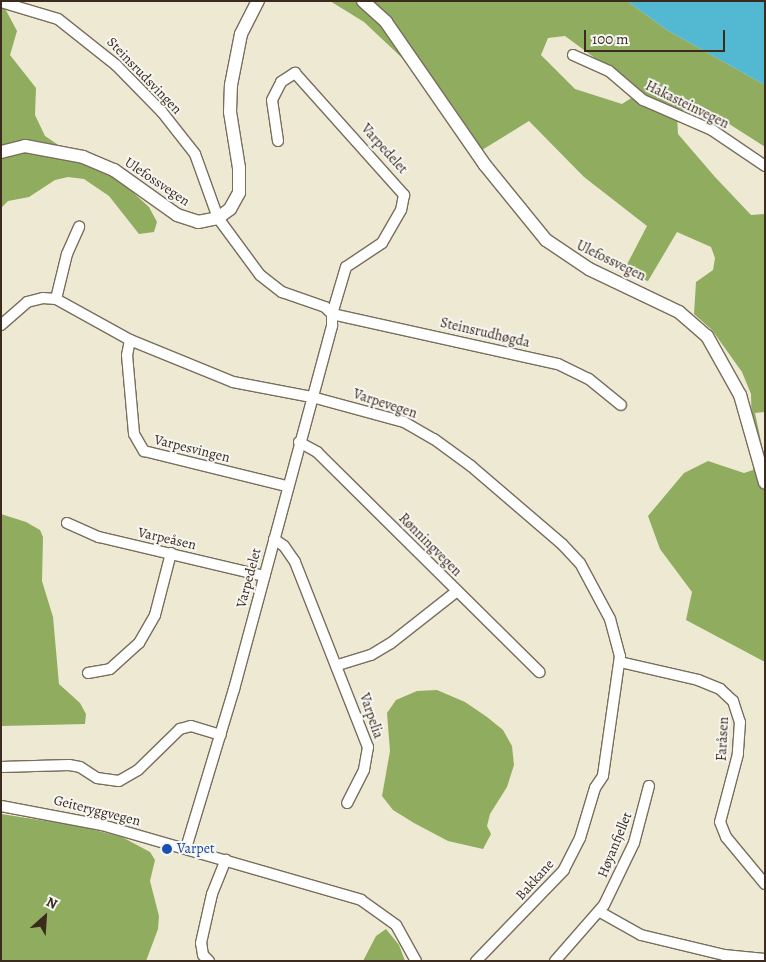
<!DOCTYPE html>
<meta charset="utf-8">
<style>
body{margin:0}
#map{position:relative;width:766px;height:962px;overflow:hidden;background:#ede9d3;font-family:Alegreya,serif}
div>[style]{position:absolute}
.forest>*{inset:0;background:#90ac5e}
.water>*{inset:0;background:#53b8d2}
.roads{filter:drop-shadow(1px 0 #796d5d) drop-shadow(-1px 0 #796d5d) drop-shadow(0 1px #796d5d) drop-shadow(0 -1px #796d5d)}
.minor>*{height:10px;margin:-5px;padding:0 5px;transform-origin:5px;border-radius:5px;background:#fff}
.tertiary>*{height:12px;margin:-6px;padding:0 6px;transform-origin:6px;border-radius:6px;background:#fff}
.dots>*{width:14px;height:14px;translate:-50% -50%;box-sizing:border-box;border:2px solid #f6f6f2;border-radius:50%}
span{translate:-50% -50%;white-space:nowrap;text-align:center;line-height:1.15;-webkit-text-stroke:4px #f6f6f2;paint-order:stroke}
.street-label{font-size:14px;color:#3b2a1e}
.transit-label{font-size:14px;color:#164399}
.left{translate:0 -50%;text-align:left}
.frame{position:absolute;inset:0;border:2px solid #3b2a1e;pointer-events:none}
.north{position:absolute;left:20px;top:892px;width:50px;height:50px;-webkit-text-stroke:4px #f6f6f2;paint-order:stroke;rotate:26deg;font-size:14px;font-weight:700;line-height:20px;text-align:center;color:#3b2a1e}
.north::after{content:'';display:block;margin:auto;width:18px;height:22px;background:#3b2a1e;clip-path:polygon(50% 0,100% 100%,50% 72%,0 100%)}
.scale{position:absolute;left:584px;top:30px;width:141px;height:22px;box-sizing:border-box;border:2px solid #3b2a1e;border-top:0;padding-left:6px;font-size:15px;line-height:18px;white-space:nowrap;color:#3b2a1e;-webkit-text-stroke:4px #f6f6f2;paint-order:stroke}
</style>
<div id="map">
<div class="forest">
<i style="clip-path:polygon(1px 1px,17px 31px,10px 55px,36px 88px,35px 115px,45px 136px,79px 159px,116px 177px,149px 207px,157px 222px,154px 232px,139px 234px,109px 196px,84px 179px,68px 177px,55px 180px,29px 197px,8px 201px,1px 208px)"></i>
<i style="clip-path:polygon(evenodd,330px 1px,627px 1px,667px 30px,765px 85px,765px 147px,698px 104px,677px 115px,678px 134px,715px 177px,751px 215px,765px 214px,765px 412px,755px 413px,765px 460px,765px 662px,686px 620px,692px 592px,660px 549px,648px 516px,684px 473px,708px 461px,744px 473px,753px 470px,751px 394px,742px 372px,712px 330px,694px 314px,696px 282px,713px 270px,715px 258px,711px 247px,677px 232px,648px 281px,622px 274px,647px 226px,584px 177px,529px 121px,482px 150px,453px 106px,364px 22px,330px 1px,565px 36px,607px 67px,639px 93px,622px 104px,575px 89px,541px 55px,548px 38px,565px 36px)"></i>
<i style="clip-path:polygon(1px 514px,26px 522px,40px 530px,43px 537px,42px 581px,53px 617px,59px 684px,80px 703px,86px 714px,85px 724px,1px 726px)"></i>
<i style="clip-path:polygon(437px 690px,465px 702px,487px 717px,503px 730px,512px 746px,514px 765px,507px 787px,490px 814px,487px 826px,491px 834px,483px 849px,448px 841px,414px 823px,393px 810px,382px 796px,390px 751px,387px 713px,396px 700px,417px 691px)"></i>
<i style="clip-path:polygon(1px 814px,79px 826px,122px 837px,150px 852px,155px 860px,150px 881px,159px 916px,158px 929px,146px 961px,1px 961px)"></i>
<i style="clip-path:polygon(386px 929px,399px 945px,405px 961px,363px 961px,376px 936px)"></i>
</div>
<div class="water">
<i style="clip-path:polygon(627px 1px,765px 1px,765px 85px,667px 30px)"></i>
</div>
<div class="roads">
<div class="minor">
<i style="left:1px;top:2px;width:59px;rotate:16.6deg"></i>
<i style="left:58px;top:19px;width:74px;rotate:38.4deg"></i>
<i style="left:116px;top:65px;width:66px;rotate:45.6deg"></i>
<i style="left:162px;top:112px;width:53px;rotate:51.8deg"></i>
<i style="left:195px;top:154px;width:68px;rotate:70.2deg"></i>
<i style="left:218px;top:218px;width:71px;rotate:53.6deg"></i>
<i style="left:260px;top:275px;width:28px;rotate:38deg"></i>
<i style="left:282px;top:292px;width:46px;rotate:19.2deg"></i>
<i style="left:325px;top:307px;width:10px;rotate:45deg"></i>
<i style="left:332px;top:314px;width:12px;rotate:90deg"></i>
<i style="left:332px;top:326px;width:376px;rotate:105.1deg"></i>
<i style="left:234px;top:689px;width:166px;rotate:106.8deg"></i>
<i style="left:573px;top:55px;width:39px;rotate:24deg"></i>
<i style="left:609px;top:71px;width:45px;rotate:40.5deg"></i>
<i style="left:643px;top:100px;width:75px;rotate:23.5deg"></i>
<i style="left:712px;top:130px;width:64px;rotate:34.2deg"></i>
<i style="left:278px;top:141px;width:41px;rotate:-98.3deg"></i>
<i style="left:272px;top:100px;width:20px;rotate:-63deg"></i>
<i style="left:281px;top:82px;width:17px;rotate:-33deg"></i>
<i style="left:295px;top:73px;width:164px;rotate:48.2deg"></i>
<i style="left:404px;top:195px;width:15px;rotate:101deg"></i>
<i style="left:401px;top:210px;width:38px;rotate:120deg"></i>
<i style="left:382px;top:243px;width:43px;rotate:146.3deg"></i>
<i style="left:346px;top:267px;width:49px;rotate:106.6deg"></i>
<i style="left:332px;top:314px;width:231px;rotate:12.5deg"></i>
<i style="left:558px;top:364px;width:34px;rotate:26deg"></i>
<i style="left:589px;top:379px;width:41px;rotate:39.1deg"></i>
<i style="left:56px;top:299px;width:46px;rotate:-76.3deg"></i>
<i style="left:67px;top:254px;width:30px;rotate:-66deg"></i>
<i style="left:1px;top:325px;width:35px;rotate:-41deg"></i>
<i style="left:27px;top:302px;width:16px;rotate:-14deg"></i>
<i style="left:43px;top:298px;width:13px;rotate:4deg"></i>
<i style="left:56px;top:299px;width:85px;rotate:29deg"></i>
<i style="left:130px;top:340px;width:111px;rotate:22.2deg"></i>
<i style="left:233px;top:382px;width:80px;rotate:10.8deg"></i>
<i style="left:312px;top:397px;width:95px;rotate:15.2deg"></i>
<i style="left:404px;top:422px;width:34px;rotate:30deg"></i>
<i style="left:434px;top:439px;width:46px;rotate:36.1deg"></i>
<i style="left:471px;top:466px;width:120px;rotate:40.6deg"></i>
<i style="left:562px;top:544px;width:26px;rotate:47deg"></i>
<i style="left:580px;top:563px;width:64px;rotate:61.8deg"></i>
<i style="left:610px;top:619px;width:38px;rotate:75deg"></i>
<i style="left:620px;top:656px;width:121px;rotate:98.1deg"></i>
<i style="left:603px;top:776px;width:14px;rotate:124deg"></i>
<i style="left:595px;top:788px;width:52px;rotate:106.7deg"></i>
<i style="left:580px;top:838px;width:36px;rotate:117deg"></i>
<i style="left:564px;top:870px;width:127px;rotate:134deg"></i>
<i style="left:130px;top:340px;width:15px;rotate:101deg"></i>
<i style="left:127px;top:355px;width:79px;rotate:84.9deg"></i>
<i style="left:134px;top:434px;width:20px;rotate:60deg"></i>
<i style="left:144px;top:451px;width:147px;rotate:13.8deg"></i>
<i style="left:299px;top:442px;width:21px;rotate:29deg"></i>
<i style="left:317px;top:452px;width:313px;rotate:44.7deg"></i>
<i style="left:67px;top:523px;width:35px;rotate:24deg"></i>
<i style="left:99px;top:537px;width:170px;rotate:13.3deg"></i>
<i style="left:274px;top:539px;width:12px;rotate:35deg"></i>
<i style="left:284px;top:546px;width:19px;rotate:55deg"></i>
<i style="left:295px;top:562px;width:199px;rotate:68.5deg"></i>
<i style="left:368px;top:747px;width:23px;rotate:100deg"></i>
<i style="left:364px;top:770px;width:37px;rotate:117deg"></i>
<i style="left:620px;top:662px;width:80px;rotate:13deg"></i>
<i style="left:698px;top:680px;width:24px;rotate:22deg"></i>
<i style="left:720px;top:689px;width:18px;rotate:43deg"></i>
<i style="left:733px;top:701px;width:22px;rotate:72deg"></i>
<i style="left:740px;top:722px;width:32px;rotate:94deg"></i>
<i style="left:738px;top:754px;width:70px;rotate:104.8deg"></i>
<i style="left:720px;top:822px;width:16px;rotate:68deg"></i>
<i style="left:726px;top:837px;width:61px;rotate:50.3deg"></i>
<i style="left:338px;top:665px;width:34px;rotate:-17deg"></i>
<i style="left:371px;top:655px;width:23px;rotate:-31deg"></i>
<i style="left:391px;top:643px;width:84px;rotate:-38.2deg"></i>
<i style="left:88px;top:673px;width:22px;rotate:-10deg"></i>
<i style="left:110px;top:669px;width:39px;rotate:-42deg"></i>
<i style="left:139px;top:643px;width:32px;rotate:-60deg"></i>
<i style="left:155px;top:615px;width:64px;rotate:-75.5deg"></i>
<i style="left:1px;top:767px;width:68px;rotate:-1.7deg"></i>
<i style="left:69px;top:765px;width:11px;rotate:10deg"></i>
<i style="left:80px;top:767px;width:20px;rotate:33deg"></i>
<i style="left:97px;top:778px;width:22px;rotate:8deg"></i>
<i style="left:119px;top:781px;width:22px;rotate:-30deg"></i>
<i style="left:138px;top:770px;width:59px;rotate:-44.3deg"></i>
<i style="left:180px;top:729px;width:11px;rotate:-15deg"></i>
<i style="left:191px;top:726px;width:31px;rotate:17deg"></i>
<i style="left:1px;top:806px;width:103px;rotate:10.7deg"></i>
<i style="left:102px;top:825px;width:270px;rotate:16.1deg"></i>
<i style="left:361px;top:900px;width:43px;rotate:35.5deg"></i>
<i style="left:396px;top:925px;width:41px;rotate:60.9deg"></i>
<i style="left:600px;top:912px;width:47px;rotate:29.3deg"></i>
<i style="left:641px;top:935px;width:85px;rotate:13.5deg"></i>
<i style="left:724px;top:955px;width:41px;rotate:5.6deg"></i>
<i style="left:209px;top:961px;width:8px;rotate:-135deg"></i>
<i style="left:203px;top:955px;width:12px;rotate:-99deg"></i>
<i style="left:201px;top:943px;width:50px;rotate:-77.3deg"></i>
<i style="left:212px;top:894px;width:37px;rotate:-68deg"></i>
<i style="left:555px;top:961px;width:74px;rotate:-48.8deg"></i>
<i style="left:604px;top:905px;width:69px;rotate:-64.2deg"></i>
<i style="left:634px;top:843px;width:59px;rotate:-75.3deg"></i>
</div>
<div class="tertiary">
<i style="left:363px;top:1px;width:31px;rotate:42deg"></i>
<i style="left:386px;top:22px;width:174px;rotate:55.3deg"></i>
<i style="left:485px;top:165px;width:97px;rotate:50.9deg"></i>
<i style="left:546px;top:240px;width:52px;rotate:34deg"></i>
<i style="left:589px;top:269px;width:100px;rotate:25.5deg"></i>
<i style="left:679px;top:312px;width:37px;rotate:41deg"></i>
<i style="left:707px;top:336px;width:68px;rotate:60.8deg"></i>
<i style="left:740px;top:395px;width:91px;rotate:74.1deg"></i>
<i style="left:1px;top:152px;width:25px;rotate:-14deg"></i>
<i style="left:25px;top:146px;width:59px;rotate:10.7deg"></i>
<i style="left:83px;top:157px;width:34px;rotate:23deg"></i>
<i style="left:114px;top:170px;width:77px;rotate:35.5deg"></i>
<i style="left:177px;top:215px;width:22px;rotate:18deg"></i>
<i style="left:198px;top:222px;width:20px;rotate:-11deg"></i>
<i style="left:218px;top:218px;width:15px;rotate:-37deg"></i>
<i style="left:230px;top:209px;width:18px;rotate:-61deg"></i>
<i style="left:239px;top:193px;width:25px;rotate:-90deg"></i>
<i style="left:239px;top:168px;width:57px;rotate:-99.1deg"></i>
<i style="left:230px;top:112px;width:27px;rotate:-88deg"></i>
<i style="left:231px;top:85px;width:52px;rotate:-78.9deg"></i>
<i style="left:241px;top:34px;width:37px;rotate:-63deg"></i>
</div>
</div>
<div class="dots">
<i style="left:167px;top:849px;background:#1a4fb4"></i>
</div>
<div class="street-label">
<span style="left:144px;top:76px;rotate:46deg">Steinsrudsvingen</span>
<span style="left:687px;top:105px;rotate:26deg">Hakasteinvegen</span>
<span style="left:384px;top:149px;rotate:48deg">Varpedelet</span>
<span style="left:157px;top:182px;rotate:34deg">Ulefossvegen</span>
<span style="left:611px;top:261px;rotate:26deg">Ulefossvegen</span>
<span style="left:485px;top:333px;rotate:13deg">Steinsrudhøgda</span>
<span style="left:385px;top:404px;rotate:18deg">Varpevegen</span>
<span style="left:192px;top:449px;rotate:14deg">Varpesvingen</span>
<span style="left:167px;top:539px;rotate:13deg">Varpeåsen</span>
<span style="left:430px;top:545px;rotate:45deg">Rønningvegen</span>
<span style="left:249px;top:578px;rotate:-75deg">Varpedelet</span>
<span style="left:371px;top:716px;rotate:71deg">Varpelia</span>
<span style="left:723px;top:739px;rotate:-87deg">Faråsen</span>
<span style="left:97px;top:811px;rotate:14deg">Geiteryggvegen</span>
<span style="left:615px;top:845px;rotate:-68deg">Høyanfjellet</span>
<span style="left:535px;top:880px;rotate:-48deg">Bakkane</span>
</div>
<div class="transit-label">
<span class="left" style="left:177px;top:849px">Varpet</span>
</div>
<div class="frame"></div>
<div class="north">N</div>
<div class="scale">100 m</div>
</div>
